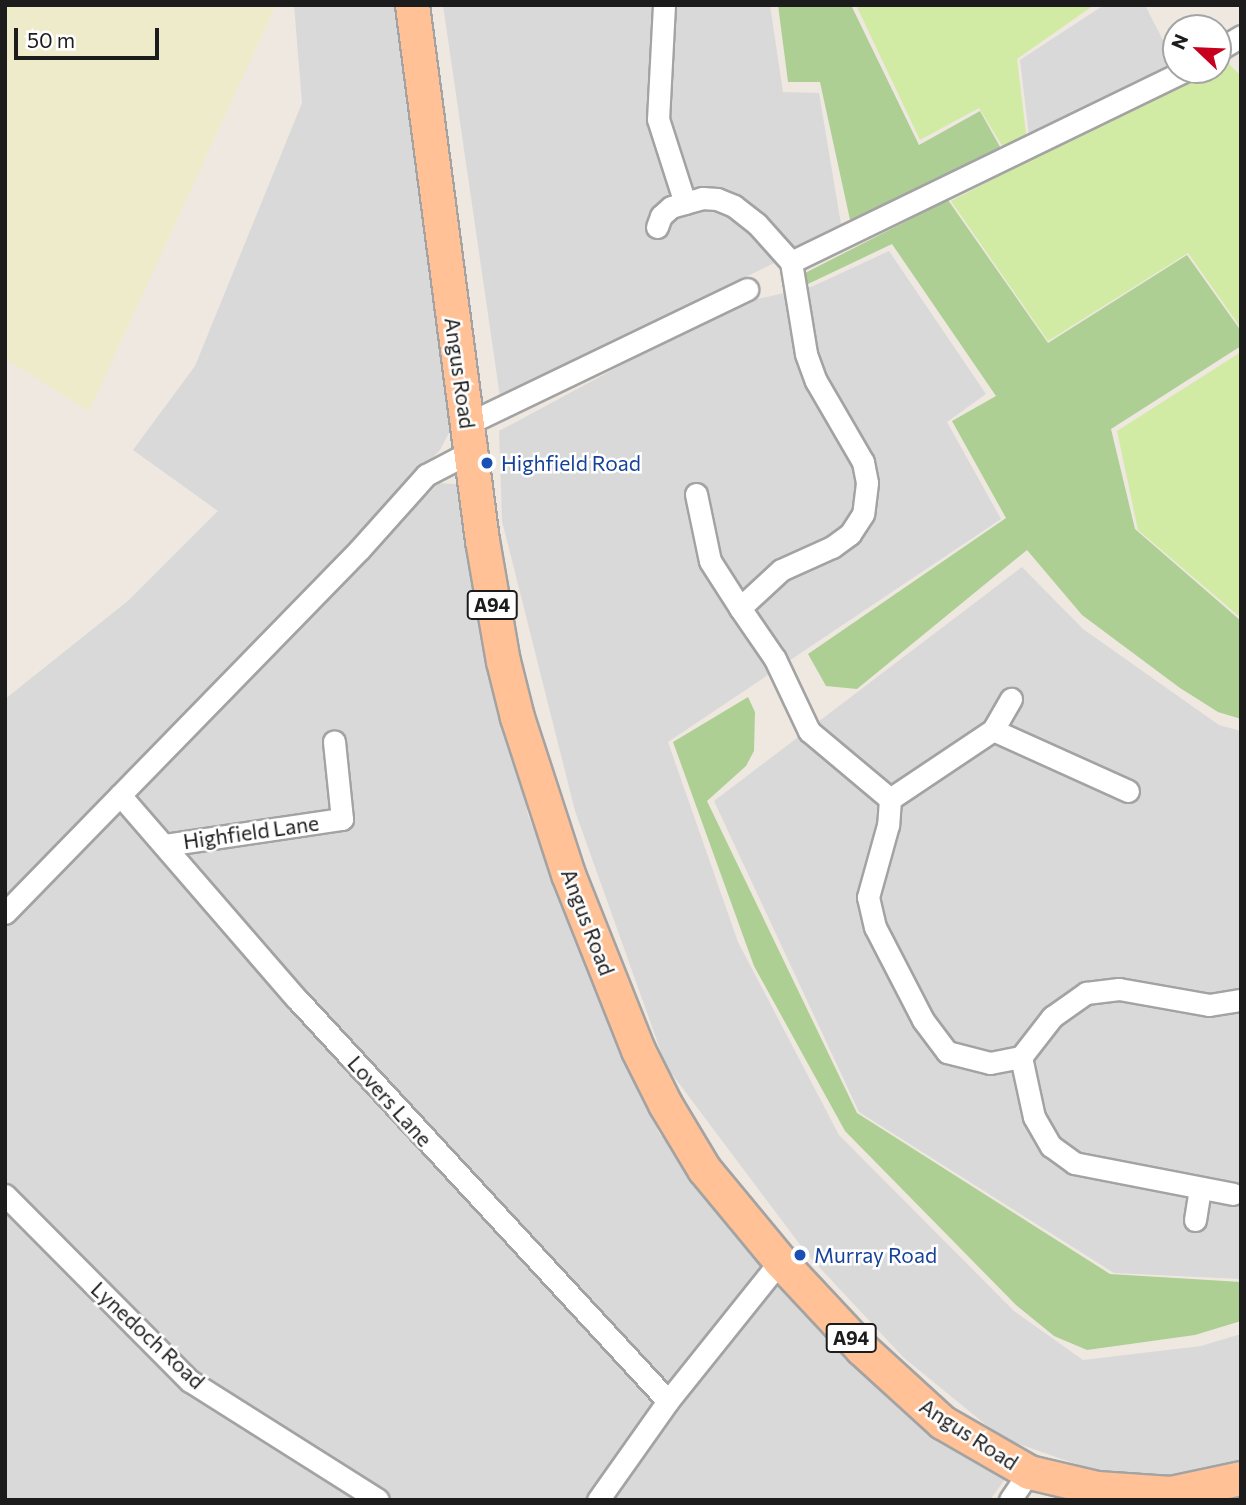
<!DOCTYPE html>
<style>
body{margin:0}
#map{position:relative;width:1246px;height:1505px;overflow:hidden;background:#eee8e1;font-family:Commissioner,sans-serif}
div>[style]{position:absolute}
.residential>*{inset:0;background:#dad9d9}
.farmland>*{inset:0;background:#eeebcb}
.grass>*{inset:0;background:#d1eba4}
.forest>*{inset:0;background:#aecf94}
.roads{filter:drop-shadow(2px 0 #a3a3a3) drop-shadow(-2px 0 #a3a3a3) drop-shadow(0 2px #a3a3a3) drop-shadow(0 -2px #a3a3a3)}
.minor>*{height:21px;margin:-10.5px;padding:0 10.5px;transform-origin:10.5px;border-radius:10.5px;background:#fff}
.primary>*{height:33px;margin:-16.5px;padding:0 16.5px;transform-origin:16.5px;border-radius:16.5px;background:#ffc195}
.dots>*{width:19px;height:19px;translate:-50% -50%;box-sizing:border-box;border:4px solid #fff;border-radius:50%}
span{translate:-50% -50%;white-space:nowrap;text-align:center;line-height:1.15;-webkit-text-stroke:5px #fff;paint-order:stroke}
.shield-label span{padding:2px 5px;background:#fff;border:2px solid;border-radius:5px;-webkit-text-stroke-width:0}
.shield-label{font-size:19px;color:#1c1c1c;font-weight:700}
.street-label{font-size:21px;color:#1c1c1c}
.transit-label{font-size:21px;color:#164399}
.left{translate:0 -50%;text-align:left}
.frame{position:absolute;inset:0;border:7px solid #1c1c1c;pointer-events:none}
.north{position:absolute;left:1162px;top:14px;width:70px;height:70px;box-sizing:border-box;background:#fff;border:2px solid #a4a4a4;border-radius:50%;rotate:293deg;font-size:19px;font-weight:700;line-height:28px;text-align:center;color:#1c1c1c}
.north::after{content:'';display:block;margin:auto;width:24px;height:32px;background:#c8001e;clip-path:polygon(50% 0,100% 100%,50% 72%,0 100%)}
.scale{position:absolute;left:14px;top:28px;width:145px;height:32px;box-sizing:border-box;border:4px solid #1c1c1c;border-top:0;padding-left:9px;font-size:21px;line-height:24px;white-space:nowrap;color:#1c1c1c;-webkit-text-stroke:5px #fff;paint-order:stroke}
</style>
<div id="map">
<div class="residential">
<i style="clip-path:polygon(294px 5px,400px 5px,454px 423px,440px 450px,5px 902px,5px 699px,129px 600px,218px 511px,133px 450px,195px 366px,302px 103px)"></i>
<i style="clip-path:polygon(443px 5px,770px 5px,783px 92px,819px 93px,842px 230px,500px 397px)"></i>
<i style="clip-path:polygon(1104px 5px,1145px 5px,1175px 64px,1029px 136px,1020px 60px)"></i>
<i style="clip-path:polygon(889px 251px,986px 394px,947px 422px,1001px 519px,668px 742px,738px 942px,839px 1135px,1014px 1311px,1083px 1360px,1201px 1346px,1241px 1334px,1241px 1465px,1127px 1482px,1002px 1438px,903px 1357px,807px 1254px,666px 1066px,575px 811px,502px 521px,499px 431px,735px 304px,811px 287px)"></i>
<i style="clip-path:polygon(439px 483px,470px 485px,528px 815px,659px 1133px,757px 1249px,901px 1407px,1008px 1475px,990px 1500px,5px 1500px,5px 922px)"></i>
<i style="clip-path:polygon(1022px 567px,1083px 629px,1219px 725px,1241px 731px,1241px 1279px,1114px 1273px,859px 1112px,714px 801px)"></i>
</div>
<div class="farmland">
<i style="clip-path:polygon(5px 5px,276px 5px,89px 411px,5px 359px)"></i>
</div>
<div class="grass">
<i style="clip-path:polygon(856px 5px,1094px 5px,1017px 59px,1027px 141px,1006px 152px,979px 108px,920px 140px)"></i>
<i style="clip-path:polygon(1224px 59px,1241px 76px,1241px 328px,1188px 253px,1048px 341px,951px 201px,1202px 70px,1218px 70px,1218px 62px)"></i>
<i style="clip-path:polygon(1241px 352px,1241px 618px,1138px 530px,1117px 431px)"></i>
</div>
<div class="forest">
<i style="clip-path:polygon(778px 5px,851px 5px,919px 145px,980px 111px,1004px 154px,852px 229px,820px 82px,788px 82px)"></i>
<i style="clip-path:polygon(948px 200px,1048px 343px,1187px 255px,1241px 331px,1241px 346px,1111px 429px,1135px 529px,1241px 621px,1241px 719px,1218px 712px,1180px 688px,1082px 615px,1027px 550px,857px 689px,826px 686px,808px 654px,1006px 518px,952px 421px,996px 396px,892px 244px,808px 284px,803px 274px)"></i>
<i style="clip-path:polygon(748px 697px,755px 712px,754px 751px,746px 766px,707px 801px,857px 1113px,1110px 1274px,1241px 1282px,1241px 1321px,1195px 1335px,1087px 1350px,1054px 1336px,1016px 1305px,845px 1131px,754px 966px,673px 742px)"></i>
</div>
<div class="roads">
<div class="minor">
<i style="left:664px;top:5px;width:114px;rotate:93deg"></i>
<i style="left:658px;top:119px;width:88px;rotate:72.2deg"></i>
<i style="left:685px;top:203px;width:18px;rotate:-16deg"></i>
<i style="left:702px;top:198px;width:15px;rotate:4deg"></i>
<i style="left:717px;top:199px;width:18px;rotate:22deg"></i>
<i style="left:734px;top:206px;width:29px;rotate:38deg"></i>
<i style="left:757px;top:224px;width:51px;rotate:48.2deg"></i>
<i style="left:791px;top:262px;width:93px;rotate:80.7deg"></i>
<i style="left:806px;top:354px;width:29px;rotate:70deg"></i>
<i style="left:816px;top:381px;width:94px;rotate:59.9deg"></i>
<i style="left:863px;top:462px;width:21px;rotate:79deg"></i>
<i style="left:867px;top:483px;width:31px;rotate:97deg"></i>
<i style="left:863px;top:514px;width:24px;rotate:123deg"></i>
<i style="left:850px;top:534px;width:22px;rotate:144deg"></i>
<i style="left:832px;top:547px;width:56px;rotate:155.7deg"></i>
<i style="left:781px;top:570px;width:56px;rotate:137.2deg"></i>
<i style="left:740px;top:608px;width:62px;rotate:55.5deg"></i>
<i style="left:775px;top:659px;width:80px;rotate:64.7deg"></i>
<i style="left:809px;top:731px;width:106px;rotate:40deg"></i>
<i style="left:890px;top:799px;width:26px;rotate:94deg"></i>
<i style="left:888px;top:825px;width:75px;rotate:105.5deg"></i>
<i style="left:868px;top:897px;width:31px;rotate:77deg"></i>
<i style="left:875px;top:927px;width:105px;rotate:62.7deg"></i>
<i style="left:923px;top:1020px;width:40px;rotate:53deg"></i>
<i style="left:947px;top:1052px;width:44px;rotate:14.3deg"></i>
<i style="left:990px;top:1063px;width:32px;rotate:-11deg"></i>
<i style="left:1021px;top:1057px;width:51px;rotate:-52.2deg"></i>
<i style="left:1052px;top:1017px;width:42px;rotate:-35.2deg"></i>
<i style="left:1086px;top:993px;width:33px;rotate:-7deg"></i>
<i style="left:1119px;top:989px;width:91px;rotate:10.1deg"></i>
<i style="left:1209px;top:1005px;width:32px;rotate:-9deg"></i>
<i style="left:1218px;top:50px;width:27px;rotate:-31deg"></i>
<i style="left:657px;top:227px;width:12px;rotate:-70deg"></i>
<i style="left:661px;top:216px;width:13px;rotate:-42deg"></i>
<i style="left:671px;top:207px;width:15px;rotate:-16deg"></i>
<i style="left:791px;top:262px;width:439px;rotate:-25.9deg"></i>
<i style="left:467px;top:424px;width:311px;rotate:-25.7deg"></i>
<i style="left:696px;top:494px;width:68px;rotate:78.2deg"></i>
<i style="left:710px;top:561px;width:56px;rotate:57.4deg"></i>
<i style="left:993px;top:730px;width:36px;rotate:-60deg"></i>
<i style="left:120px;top:795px;width:270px;rotate:49.1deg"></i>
<i style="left:297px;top:999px;width:547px;rotate:47.3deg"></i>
<i style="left:890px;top:799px;width:124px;rotate:-33.8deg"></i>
<i style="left:993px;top:730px;width:148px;rotate:24.3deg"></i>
<i style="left:165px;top:845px;width:179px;rotate:-8.4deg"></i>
<i style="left:342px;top:819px;width:78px;rotate:-95.9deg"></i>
<i style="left:5px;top:913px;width:507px;rotate:-45.72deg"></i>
<i style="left:359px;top:550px;width:101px;rotate:-48.2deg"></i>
<i style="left:426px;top:475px;width:50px;rotate:-27.6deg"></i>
<i style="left:1021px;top:1057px;width:61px;rotate:77.8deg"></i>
<i style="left:1034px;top:1117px;width:34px;rotate:60deg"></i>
<i style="left:1051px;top:1146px;width:29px;rotate:36deg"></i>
<i style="left:1074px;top:1163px;width:162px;rotate:11deg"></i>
<i style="left:5px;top:1195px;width:262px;rotate:45.2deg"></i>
<i style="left:190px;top:1381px;width:222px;rotate:32.3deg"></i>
<i style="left:1195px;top:1220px;width:32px;rotate:-81deg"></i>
<i style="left:598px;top:1500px;width:121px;rotate:-54.7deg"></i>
<i style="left:668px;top:1401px;width:179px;rotate:-51.3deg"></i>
<i style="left:1010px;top:1500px;width:34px;rotate:-56deg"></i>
</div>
<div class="primary">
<i style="left:412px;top:5px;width:540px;rotate:82.55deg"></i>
<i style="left:482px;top:540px;width:123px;rotate:80.2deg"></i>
<i style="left:503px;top:661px;width:58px;rotate:76deg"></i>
<i style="left:517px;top:717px;width:165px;rotate:72deg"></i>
<i style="left:568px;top:874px;width:189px;rotate:68.3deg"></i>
<i style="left:638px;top:1050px;width:60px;rotate:63.4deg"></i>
<i style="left:665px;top:1104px;width:76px;rotate:59deg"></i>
<i style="left:704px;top:1169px;width:119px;rotate:50.4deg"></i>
<i style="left:780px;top:1261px;width:119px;rotate:47deg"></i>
<i style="left:861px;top:1348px;width:110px;rotate:42.4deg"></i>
<i style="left:942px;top:1422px;width:100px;rotate:29.9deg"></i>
<i style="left:1029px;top:1472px;width:70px;rotate:13.2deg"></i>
<i style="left:1097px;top:1488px;width:74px;rotate:3.9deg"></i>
<i style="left:1171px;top:1493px;width:72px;rotate:-12.1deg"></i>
</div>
</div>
<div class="dots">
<i style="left:487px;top:463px;background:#1a4fb4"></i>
<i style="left:800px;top:1255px;background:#1a4fb4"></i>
</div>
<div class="shield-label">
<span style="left:492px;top:605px">A94</span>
<span style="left:851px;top:1338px">A94</span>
</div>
<div class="street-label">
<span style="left:460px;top:373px;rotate:82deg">Angus Road</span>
<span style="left:251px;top:832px;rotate:-8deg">Highfield Lane</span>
<span style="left:588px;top:922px;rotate:69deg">Angus Road</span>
<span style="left:390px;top:1101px;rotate:48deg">Lovers Lane</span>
<span style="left:148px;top:1335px;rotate:43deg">Lynedoch Road</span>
<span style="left:969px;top:1434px;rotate:33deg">Angus Road</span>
</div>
<div class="transit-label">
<span class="left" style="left:501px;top:463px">Highfield Road</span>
<span class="left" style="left:814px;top:1255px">Murray Road</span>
</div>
<div class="frame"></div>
<div class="north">N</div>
<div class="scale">50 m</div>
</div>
